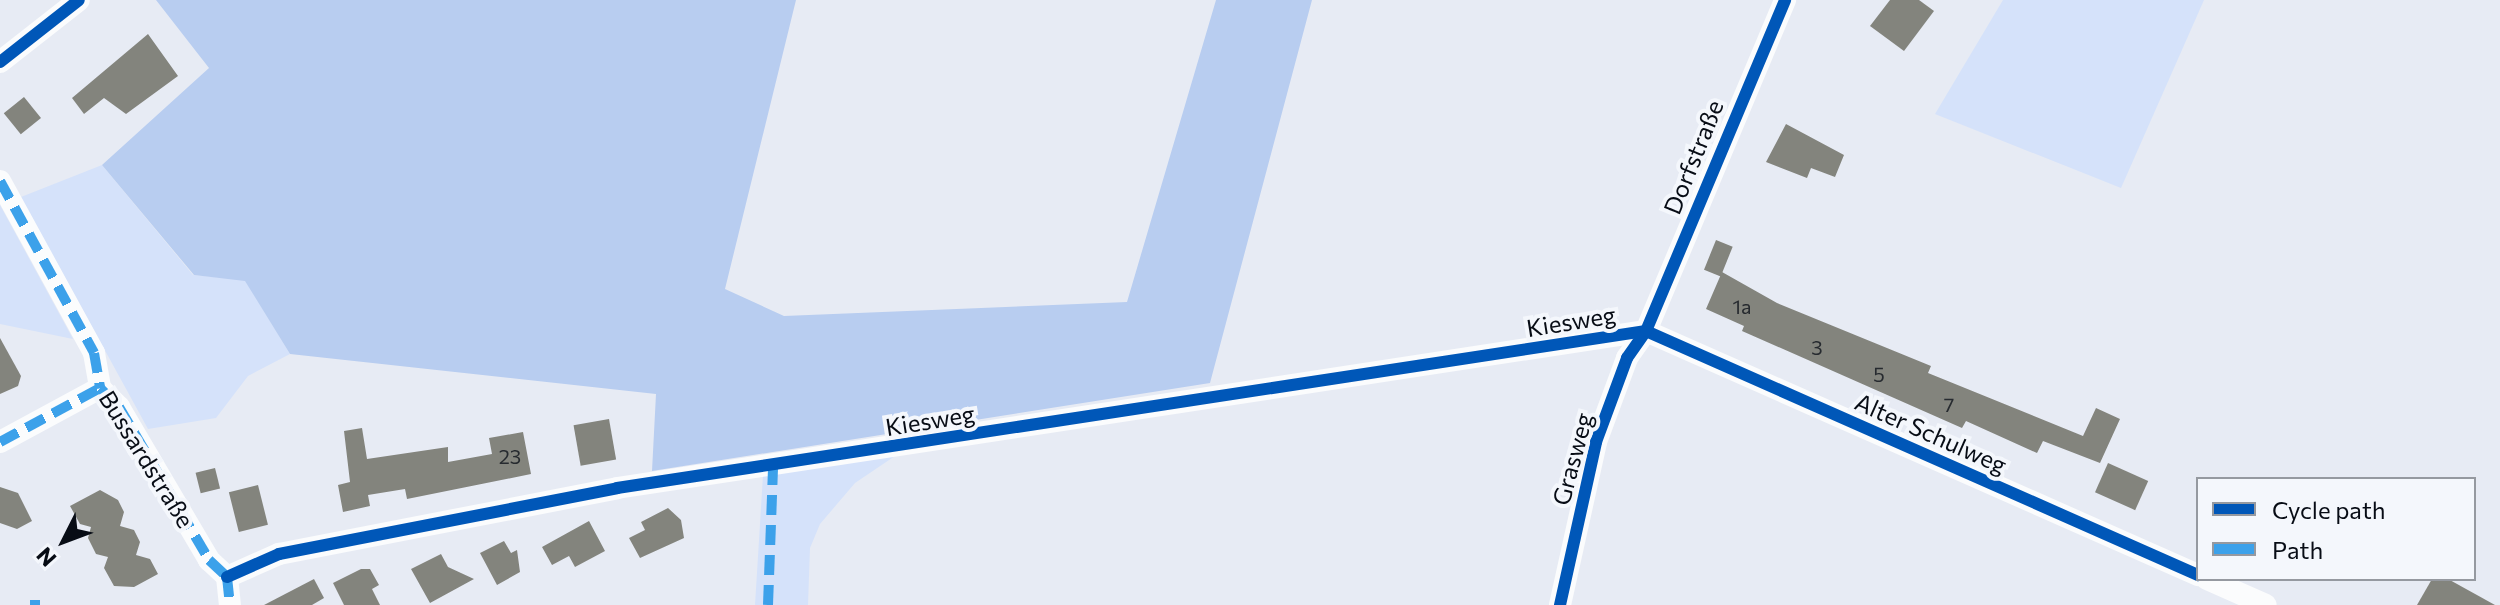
<!DOCTYPE html>
<meta charset="utf-8">
<style>
body{margin:0}
#map{position:relative;width:2500px;height:605px;overflow:hidden;background:#e7ebf4;font-family:Commissioner,sans-serif}
div>[style]{position:absolute}
.green>*{inset:0;background:#d5e2fa}
.forest>*{inset:0;background:#b8cdf0}
.building>*{inset:0;background:#83847d;transform-origin:0 0}
.minor>*{height:22px;margin:-11px;padding:0 11px;transform-origin:11px;border-radius:11px;background:#fbfcfd}
.quiet>*{height:10px;margin-top:-5px;transform-origin:0;background:repeating-linear-gradient(90deg,#3ca1ea 0 20px,transparent 0 30px)}
.cycleway>*{height:12px;margin:-6px;padding:0 6px;transform-origin:6px;border-radius:6px;background:#0057b8}
span{translate:-50% -50%;white-space:nowrap;text-align:center;line-height:1.15;-webkit-text-stroke:8px #f4f7fc;paint-order:stroke}
.number-label{font-size:20px;color:#262a2f}
.number-label span{-webkit-text-stroke-width:0}
.street-label{font-size:24px;color:#070c15}
.legend{position:absolute;left:2196px;top:477px;width:280px;height:104px;box-sizing:border-box;background:#f4f7fc;border:2px solid #9599a0;margin:0;padding:10px 14px;list-style:none;font-size:24px;color:#070c15}
.legend li{display:flex;align-items:center;gap:16px;height:40px}
.legend b{width:40px;border:2px solid #9599a0}
.north{position:absolute;left:24px;top:501px;width:80px;height:80px;-webkit-text-stroke:6px #f4f7fc;paint-order:stroke;rotate:228deg;font-size:22px;font-weight:700;line-height:32px;text-align:center;color:#070c15}
.north::after{content:'';display:block;margin:auto;width:28px;height:36px;background:#070c15;clip-path:polygon(50% 0,100% 100%,50% 72%,0 100%)}
</style>
<div id="map">
<div class="green">
<i style="clip-path:polygon(2003px 0,2204px 0,2121px 188px,1935px 114px)"></i>
<i style="clip-path:polygon(102px 165px,193px 275px,245px 280px,290px 354px,248px 376px,216px 418px,148px 429px,21px 197px)"></i>
<i style="clip-path:polygon(0 205px,73px 339px,0 324px)"></i>
<i style="clip-path:polygon(895px 456px,855px 483px,820px 524px,810px 548px,808px 605px,755px 605px,763px 475px)"></i>
</div>
<div class="forest">
<i style="clip-path:polygon(156px 0,796px 0,725px 289px,784px 316px,1127px 302px,1216px 0,1312px 0,1210px 383px,652px 471px,656px 394px,290px 354px,245px 281px,194px 275px,102px 165px,209px 68px)"></i>
</div>
<div class="building">
<i style="clip-path:polygon(1890px 0,1919px 0,1934px 11px,1904px 51px,1870px 26px)"></i>
<i style="clip-path:polygon(148px 34px,178px 76px,126px 114px,104px 98px,84px 114px,72px 98px)"></i>
<i style="left:24px;top:97px;width:27px;height:26px;rotate:51deg"></i>
<i style="clip-path:polygon(1786px 124px,1844px 155px,1835px 177px,1811px 168px,1807px 178px,1766px 162px)"></i>
<i style="left:1716px;top:240px;width:18px;height:32px;rotate:22deg"></i>
<i style="clip-path:polygon(1722px 272px,1777px 303px,1931px 366px,1928px 373px,2083px 436px,2096px 408px,2120px 419px,2100px 463px,2043px 441px,2037px 453px,1966px 421px,1962px 428px,1742px 331px,1744px 326px,1706px 309px)"></i>
<i style="clip-path:polygon(0 338px,21px 376px,18px 386px,0 394px)"></i>
<i style="left:609px;top:419px;width:41px;height:36px;rotate:80deg"></i>
<i style="clip-path:polygon(362px 428px,367px 459px,448px 447px,448px 462px,492px 454px,489px 438px,523px 432px,531px 474px,407px 499px,405px 489px,368px 495px,370px 506px,343px 512px,338px 485px,350px 482px,344px 431px)"></i>
<i style="left:2108px;top:463px;width:44px;height:32px;rotate:24deg"></i>
<i style="left:215px;top:468px;width:21px;height:20px;rotate:76deg"></i>
<i style="left:258px;top:485px;width:41px;height:30px;rotate:76deg"></i>
<i style="clip-path:polygon(0 487px,18px 493px,32px 521px,17px 529px,0 523px)"></i>
<i style="clip-path:polygon(100px 490px,118px 500px,124px 512px,120px 526px,134px 530px,140px 542px,136px 555px,150px 559px,158px 574px,134px 587px,114px 586px,104px 568px,108px 557px,96px 554px,88px 538px,91px 527px,80px 524px,70px 506px)"></i>
<i style="clip-path:polygon(668px 508px,681px 520px,684px 538px,640px 558px,629px 538px,645px 530px,641px 522px)"></i>
<i style="clip-path:polygon(589px 521px,605px 551px,575px 567px,569px 556px,552px 565px,542px 547px)"></i>
<i style="clip-path:polygon(504px 541px,511px 553px,517px 550px,520px 572px,497px 585px,480px 553px)"></i>
<i style="clip-path:polygon(441px 554px,448px 567px,474px 579px,430px 603px,411px 569px)"></i>
<i style="clip-path:polygon(361px 569px,370px 569px,379px 585px,372px 589px,380px 605px,344px 605px,333px 583px)"></i>
<i style="clip-path:polygon(314px 579px,324px 598px,312px 605px,264px 605px)"></i>
<i style="clip-path:polygon(2432px 579px,2448px 579px,2495px 605px,2417px 605px)"></i>
</div>
<div class="minor">
<i style="left:0;top:62px;width:100px;rotate:-38.1deg"></i>
<i style="left:0;top:181px;width:196px;rotate:61.3deg"></i>
<i style="left:94px;top:353px;width:36px;rotate:80deg"></i>
<i style="left:100px;top:388px;width:27px;rotate:45deg"></i>
<i style="left:119px;top:407px;width:178px;rotate:59.5deg"></i>
<i style="left:209px;top:560px;width:25px;rotate:43deg"></i>
<i style="left:227px;top:577px;width:28px;rotate:84deg"></i>
<i style="left:1646px;top:331px;width:604px;rotate:23.85deg"></i>
<i style="left:0;top:442px;width:114px;rotate:-28.4deg"></i>
<i style="left:227px;top:577px;width:57px;rotate:-23.9deg"></i>
<i style="left:279px;top:554px;width:344px;rotate:-11deg"></i>
<i style="left:617px;top:488px;width:1041px;rotate:-8.68deg"></i>
<i style="left:2207px;top:579px;width:64px;rotate:23.8deg"></i>
<i style="left:1560px;top:605px;width:167px;rotate:-77.5deg"></i>
<i style="left:1596px;top:442px;width:90px;rotate:-69.7deg"></i>
<i style="left:1627px;top:358px;width:33px;rotate:-55deg"></i>
<i style="left:1646px;top:331px;width:359px;rotate:-67.2deg"></i>
</div>
<div class="quiet">
<i style="left:0;top:181px;width:196px;rotate:61.3deg"></i>
<i style="left:94px;top:353px;width:36px;rotate:80deg"></i>
<i style="left:100px;top:388px;width:27px;rotate:45deg"></i>
<i style="left:119px;top:407px;width:178px;rotate:59.5deg"></i>
<i style="left:209px;top:560px;width:25px;rotate:43deg"></i>
<i style="left:227px;top:577px;width:28px;rotate:84deg"></i>
<i style="left:0;top:442px;width:114px;rotate:-28.4deg"></i>
<i style="left:30px;top:605px;width:10px"></i>
<i style="left:768px;top:605px;width:138px;rotate:-87.9deg"></i>
</div>
<div class="cycleway">
<i style="left:0;top:62px;width:100px;rotate:-38.1deg"></i>
<i style="left:1646px;top:331px;width:604px;rotate:23.85deg"></i>
<i style="left:227px;top:577px;width:57px;rotate:-23.9deg"></i>
<i style="left:279px;top:554px;width:344px;rotate:-11deg"></i>
<i style="left:617px;top:488px;width:1041px;rotate:-8.68deg"></i>
<i style="left:1560px;top:605px;width:167px;rotate:-77.5deg"></i>
<i style="left:1596px;top:442px;width:90px;rotate:-69.7deg"></i>
<i style="left:1627px;top:358px;width:33px;rotate:-55deg"></i>
<i style="left:1646px;top:331px;width:359px;rotate:-67.2deg"></i>
</div>
<div class="number-label">
<span style="left:1742px;top:306px">1a</span>
<span style="left:1817px;top:347px">3</span>
<span style="left:1879px;top:374px">5</span>
<span style="left:1949px;top:404px">7</span>
<span style="left:510px;top:456px">23</span>
</div>
<div class="street-label">
<span style="left:1693px;top:157px;rotate:-68deg">Dorfstraße</span>
<span style="left:1571px;top:321px;rotate:-9deg">Kiesweg</span>
<span style="left:930px;top:420px;rotate:-9deg">Kiesweg</span>
<span style="left:1931px;top:433px;rotate:24deg">Alter Schulweg</span>
<span style="left:147px;top:459px;rotate:58deg">Bussardstraße</span>
<span style="left:1572px;top:459px;rotate:-75deg">Grasweg</span>
</div>
<ul class="legend">
<li><b style="height:10px;background:#0057b8"></b>Cycle path</li>
<li><b style="height:10px;background:#3ca1ea"></b>Path</li>
</ul>
<div class="north">N</div>
</div>
